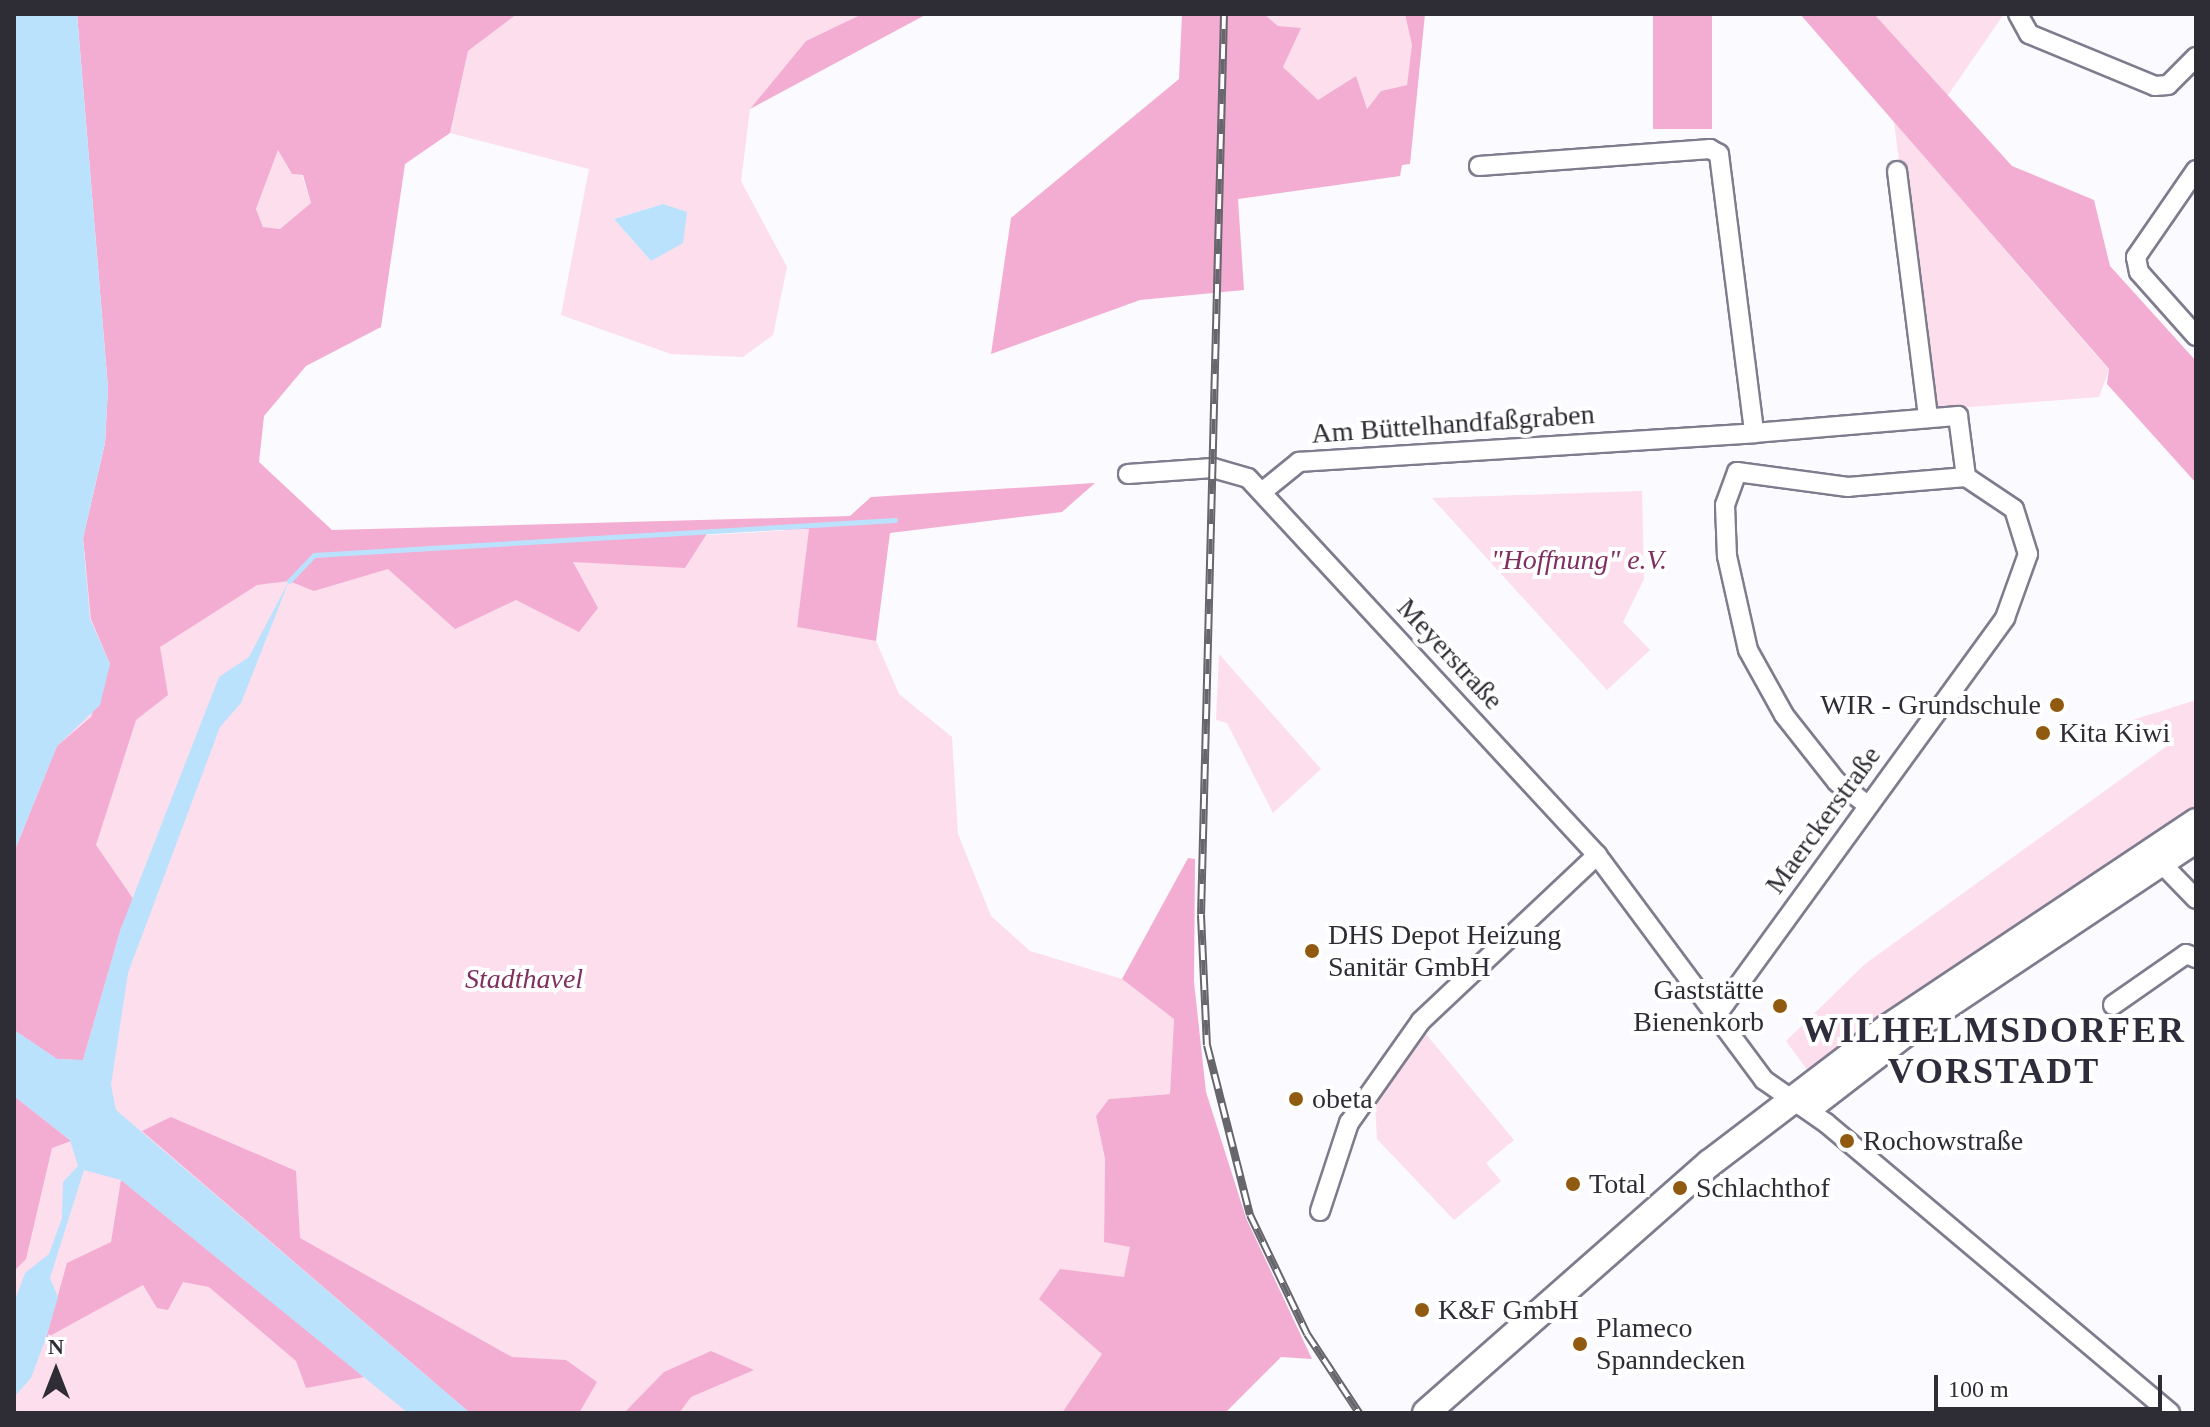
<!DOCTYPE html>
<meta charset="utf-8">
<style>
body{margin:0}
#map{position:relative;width:2210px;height:1427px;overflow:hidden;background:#fbfafe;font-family:"Times New Roman",serif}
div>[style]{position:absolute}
.green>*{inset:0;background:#fcdeed}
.forest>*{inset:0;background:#f3add2;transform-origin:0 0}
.water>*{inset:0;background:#bae2fd}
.stream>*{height:5px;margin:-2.5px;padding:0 2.5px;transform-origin:2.5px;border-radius:2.5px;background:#bae2fd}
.roads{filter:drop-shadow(2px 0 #7e7c8d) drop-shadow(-2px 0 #7e7c8d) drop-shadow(0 2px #7e7c8d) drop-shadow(0 -2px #7e7c8d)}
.street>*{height:18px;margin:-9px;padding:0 9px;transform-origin:9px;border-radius:9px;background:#fff}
.secondary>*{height:26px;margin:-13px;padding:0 13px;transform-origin:13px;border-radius:13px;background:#fff}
.rail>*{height:8px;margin-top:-4px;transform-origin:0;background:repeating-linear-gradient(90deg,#fff 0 15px,#67666d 0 30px);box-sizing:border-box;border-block:2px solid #67666d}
.dots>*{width:22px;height:22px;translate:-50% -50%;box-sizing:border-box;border:4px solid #fff;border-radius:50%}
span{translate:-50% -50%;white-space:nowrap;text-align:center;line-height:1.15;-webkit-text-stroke:8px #fff;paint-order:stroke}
.street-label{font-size:28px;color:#2e2d35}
.park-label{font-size:28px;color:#7f3060;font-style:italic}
.poi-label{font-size:28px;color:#2e2d35}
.right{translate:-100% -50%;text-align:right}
.left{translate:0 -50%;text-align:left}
.district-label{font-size:36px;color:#2f2d3c;font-weight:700;letter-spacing:2px}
.frame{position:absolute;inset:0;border:16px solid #2e2d35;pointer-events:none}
.north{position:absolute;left:16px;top:1331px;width:80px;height:80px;-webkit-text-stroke:6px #fff;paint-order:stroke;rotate:0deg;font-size:22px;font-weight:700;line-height:32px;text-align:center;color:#2e2d35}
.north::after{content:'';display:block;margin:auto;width:28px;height:36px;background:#2e2d35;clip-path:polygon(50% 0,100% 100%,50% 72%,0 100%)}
.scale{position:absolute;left:1934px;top:1375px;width:228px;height:36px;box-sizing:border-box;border:4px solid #2e2d35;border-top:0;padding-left:10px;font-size:24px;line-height:28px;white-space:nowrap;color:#2e2d35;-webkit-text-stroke:6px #fff;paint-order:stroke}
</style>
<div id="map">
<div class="green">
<i style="clip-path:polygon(evenodd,517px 14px,862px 14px,806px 41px,750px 109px,741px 181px,787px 267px,773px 335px,743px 357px,671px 354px,561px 315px,589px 169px,450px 133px,468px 51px,517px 14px,663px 204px,651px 261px,614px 219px,663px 204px)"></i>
<i style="clip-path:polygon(1264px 14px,1405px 14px,1413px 45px,1407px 85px,1381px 91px,1366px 110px,1356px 76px,1318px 100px,1283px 67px,1278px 26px)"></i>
<i style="clip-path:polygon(1874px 14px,2004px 14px,1946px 98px)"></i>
<i style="clip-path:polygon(1894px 122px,2109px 370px,2099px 397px,1931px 410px)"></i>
<i style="clip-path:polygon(278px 150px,292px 174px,302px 175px,311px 203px,280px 229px,263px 227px,256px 209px)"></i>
<i style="clip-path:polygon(1642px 491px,1644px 579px,1623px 622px,1650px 650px,1607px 690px,1432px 498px)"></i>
<i style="clip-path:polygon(810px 529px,797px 627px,876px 641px,899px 694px,952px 737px,958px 834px,991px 916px,1030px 951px,1122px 979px,1174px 1019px,1170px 1094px,1110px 1099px,1096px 1117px,1105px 1159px,1104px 1238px,1130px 1247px,1142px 1413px,14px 1413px,14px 852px,26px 832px,86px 571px)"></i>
<i style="clip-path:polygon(1219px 654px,1321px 769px,1273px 813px,1227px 723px,1216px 720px)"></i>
<i style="clip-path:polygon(2196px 700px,2196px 808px,1811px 1075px,1786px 1041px,1865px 964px,2167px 746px,2133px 720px)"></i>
<i style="clip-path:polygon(1425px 1033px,1514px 1140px,1486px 1163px,1501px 1181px,1454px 1220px,1377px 1139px,1375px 1106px)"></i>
</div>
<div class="forest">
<i style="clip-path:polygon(evenodd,77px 14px,517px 14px,468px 51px,450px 133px,405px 164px,381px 327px,306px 366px,264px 416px,259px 462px,332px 530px,850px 516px,871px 497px,1095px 483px,1062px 512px,890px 533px,876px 641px,797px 627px,809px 529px,708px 532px,685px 568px,573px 562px,598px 608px,579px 632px,516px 600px,455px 629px,388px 569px,314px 591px,289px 581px,257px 585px,160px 647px,168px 695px,136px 720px,96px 845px,136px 903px,121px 928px,83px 1060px,57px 1059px,14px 1030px,14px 852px,57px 746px,91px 717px,110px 664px,91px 619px,83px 538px,105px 443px,108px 388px,77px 14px,278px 150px,292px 174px,303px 175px,311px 203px,280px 229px,263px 227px,256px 209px,278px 150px)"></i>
<i style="clip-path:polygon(862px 14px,927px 14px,750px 109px,806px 41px)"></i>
<i style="clip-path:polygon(1182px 14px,1264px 14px,1278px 26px,1301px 28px,1283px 67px,1318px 100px,1356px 76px,1367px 109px,1381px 91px,1407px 85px,1412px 45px,1405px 14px,1425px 14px,1410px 164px,1402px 165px,1400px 176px,1238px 199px,1244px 290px,1140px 300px,991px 354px,1011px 218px,1179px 79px)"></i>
<i style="left:1653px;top:14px;width:59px;height:115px"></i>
<i style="clip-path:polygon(1800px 14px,1874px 14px,2012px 166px,2094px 200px,2110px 266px,2196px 361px,2196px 483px,2107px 384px,2109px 369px)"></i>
<i style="clip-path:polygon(1188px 858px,1195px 859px,1194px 982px,1206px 1092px,1246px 1218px,1312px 1359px,1281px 1357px,1225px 1413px,1062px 1413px,1102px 1354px,1039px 1299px,1060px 1269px,1124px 1277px,1130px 1247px,1104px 1242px,1105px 1159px,1096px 1116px,1109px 1099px,1170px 1094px,1174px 1019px,1122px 979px)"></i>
<i style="clip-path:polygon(14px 1096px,71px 1141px,52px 1148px,26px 1259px,14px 1271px)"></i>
<i style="clip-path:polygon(171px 1117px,296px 1171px,300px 1238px,512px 1357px,566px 1360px,597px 1382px,579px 1413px,470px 1413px,142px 1131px)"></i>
<i style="clip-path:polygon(121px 1180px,364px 1377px,306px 1388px,296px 1361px,209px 1287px,183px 1282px,168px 1310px,157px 1308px,143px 1285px,46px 1338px,67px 1263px,111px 1242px)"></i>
<i style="clip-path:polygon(711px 1351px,754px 1370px,691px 1397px,679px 1413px,624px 1413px,664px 1372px)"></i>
</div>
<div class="water">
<i style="clip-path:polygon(14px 14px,77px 14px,108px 388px,105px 443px,83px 538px,90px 619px,110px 664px,100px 705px,57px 746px,14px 852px)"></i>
<i style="clip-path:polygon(663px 204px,687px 212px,683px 243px,651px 261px,614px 219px)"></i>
<i style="clip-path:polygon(289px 581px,241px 703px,220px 727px,128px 973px,111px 1085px,116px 1110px,470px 1413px,408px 1413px,121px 1180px,84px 1170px,50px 1278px,58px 1297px,46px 1338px,31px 1378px,14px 1397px,14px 1303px,25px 1273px,49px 1254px,62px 1218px,63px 1182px,78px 1166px,70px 1140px,14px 1096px,14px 1030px,57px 1059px,83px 1060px,121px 928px,219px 677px,249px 657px)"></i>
</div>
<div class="stream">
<i style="left:289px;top:581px;width:36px;rotate:-46deg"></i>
<i style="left:314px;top:555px;width:582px;rotate:-3.45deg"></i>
</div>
<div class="roads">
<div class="street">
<i style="left:2018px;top:14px;width:23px;rotate:61deg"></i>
<i style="left:2029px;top:34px;width:136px;rotate:22.4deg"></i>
<i style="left:2155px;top:86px;width:13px;rotate:-4deg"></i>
<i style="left:2168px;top:85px;width:40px;rotate:-45deg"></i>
<i style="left:1479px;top:166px;width:232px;rotate:-4.2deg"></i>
<i style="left:1710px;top:149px;width:10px;rotate:29deg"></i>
<i style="left:1719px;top:154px;width:281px;rotate:82.8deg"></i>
<i style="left:1754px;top:433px;width:205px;rotate:-4.8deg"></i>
<i style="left:1958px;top:416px;width:62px;rotate:82.5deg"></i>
<i style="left:2196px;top:170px;width:106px;rotate:124.6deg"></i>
<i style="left:2136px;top:257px;width:15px;rotate:79deg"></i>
<i style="left:2139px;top:272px;width:86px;rotate:48.3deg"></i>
<i style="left:1897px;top:171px;width:249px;rotate:82.8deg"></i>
<i style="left:1128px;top:474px;width:85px;rotate:-4deg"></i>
<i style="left:1213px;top:468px;width:36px;rotate:16deg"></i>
<i style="left:1248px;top:478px;width:514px;rotate:47.21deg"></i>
<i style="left:1597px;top:855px;width:280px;rotate:53.4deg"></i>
<i style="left:1764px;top:1080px;width:75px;rotate:34.7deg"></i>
<i style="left:1826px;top:1123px;width:450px;rotate:40.1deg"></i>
<i style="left:1262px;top:492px;width:48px;rotate:-39deg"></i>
<i style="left:1299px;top:462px;width:456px;rotate:-3.6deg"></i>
<i style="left:2164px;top:866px;width:46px;rotate:45.9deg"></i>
<i style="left:2113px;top:1005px;width:89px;rotate:-34.9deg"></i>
<i style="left:2186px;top:954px;width:11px;rotate:22deg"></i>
<i style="left:1716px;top:1016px;width:492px;rotate:-54deg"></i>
<i style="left:2005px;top:618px;width:68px;rotate:-70.2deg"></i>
<i style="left:2028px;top:554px;width:47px;rotate:-107.3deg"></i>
<i style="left:2014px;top:509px;width:58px;rotate:-146.3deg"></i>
<i style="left:1966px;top:477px;width:118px;rotate:175.2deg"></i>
<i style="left:1848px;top:487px;width:112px;rotate:-172.3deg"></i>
<i style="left:1737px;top:472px;width:35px;rotate:110deg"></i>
<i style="left:1725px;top:505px;width:51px;rotate:87.8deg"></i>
<i style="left:1727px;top:556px;width:96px;rotate:77.4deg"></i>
<i style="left:1748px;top:650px;width:74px;rotate:61deg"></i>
<i style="left:1784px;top:715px;width:85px;rotate:51.7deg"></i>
<i style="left:1837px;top:782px;width:38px;rotate:37deg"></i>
<i style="left:1811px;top:1111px;width:123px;rotate:-37.7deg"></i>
<i style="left:1908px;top:1036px;width:346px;rotate:-33.7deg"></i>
<i style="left:1320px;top:1211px;width:93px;rotate:-71.8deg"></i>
<i style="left:1349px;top:1123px;width:125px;rotate:-54.8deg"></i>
<i style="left:1421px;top:1021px;width:242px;rotate:-43.3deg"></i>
</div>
<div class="secondary">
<i style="left:1426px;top:1413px;width:378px;rotate:-41.4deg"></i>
<i style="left:1710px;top:1163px;width:221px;rotate:-37.3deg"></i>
<i style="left:1886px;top:1029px;width:373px;rotate:-33.7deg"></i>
</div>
</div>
<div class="rail">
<i style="left:1224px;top:14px;width:901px;rotate:91.46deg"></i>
<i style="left:1201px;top:915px;width:130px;rotate:87.4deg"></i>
<i style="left:1207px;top:1045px;width:175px;rotate:75.8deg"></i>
<i style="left:1250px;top:1215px;width:132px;rotate:64.4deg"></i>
<i style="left:1307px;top:1334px;width:95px;rotate:56.6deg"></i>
</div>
<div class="dots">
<i style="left:2057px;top:705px;background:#915a11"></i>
<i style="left:2043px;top:733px;background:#915a11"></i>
<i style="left:1312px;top:951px;background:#915a11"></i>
<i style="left:1780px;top:1006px;background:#915a11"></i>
<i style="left:1296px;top:1099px;background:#915a11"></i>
<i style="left:1847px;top:1141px;background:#915a11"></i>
<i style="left:1573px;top:1184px;background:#915a11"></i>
<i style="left:1680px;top:1188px;background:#915a11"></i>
<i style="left:1422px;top:1310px;background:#915a11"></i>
<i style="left:1580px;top:1344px;background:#915a11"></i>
</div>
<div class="street-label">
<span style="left:1453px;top:424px;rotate:-4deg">Am Büttelhandfaßgraben</span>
<span style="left:1450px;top:654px;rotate:47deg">Meyerstraße</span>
<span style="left:1823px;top:820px;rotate:-54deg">Maerckerstraße</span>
</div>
<div class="park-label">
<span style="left:1579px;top:560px">"Hoffnung" e.V.</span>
<span style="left:524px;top:979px">Stadthavel</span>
</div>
<div class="poi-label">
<span class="right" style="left:2041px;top:705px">WIR - Grundschule</span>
<span class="left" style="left:2059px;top:733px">Kita Kiwi</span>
<span class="left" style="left:1328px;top:951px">DHS Depot Heizung<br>Sanitär GmbH</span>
<span class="right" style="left:1764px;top:1006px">Gaststätte<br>Bienenkorb</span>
<span class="left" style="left:1312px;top:1099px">obeta</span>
<span class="left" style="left:1863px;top:1141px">Rochowstraße</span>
<span class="left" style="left:1589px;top:1184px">Total</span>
<span class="left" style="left:1696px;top:1188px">Schlachthof</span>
<span class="left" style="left:1438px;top:1310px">K&amp;F GmbH</span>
<span class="left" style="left:1596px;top:1344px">Plameco<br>Spanndecken</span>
</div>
<div class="district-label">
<span style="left:1994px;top:1051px">WILHELMSDORFER<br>VORSTADT</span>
</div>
<div class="frame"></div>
<div class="north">N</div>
<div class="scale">100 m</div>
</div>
